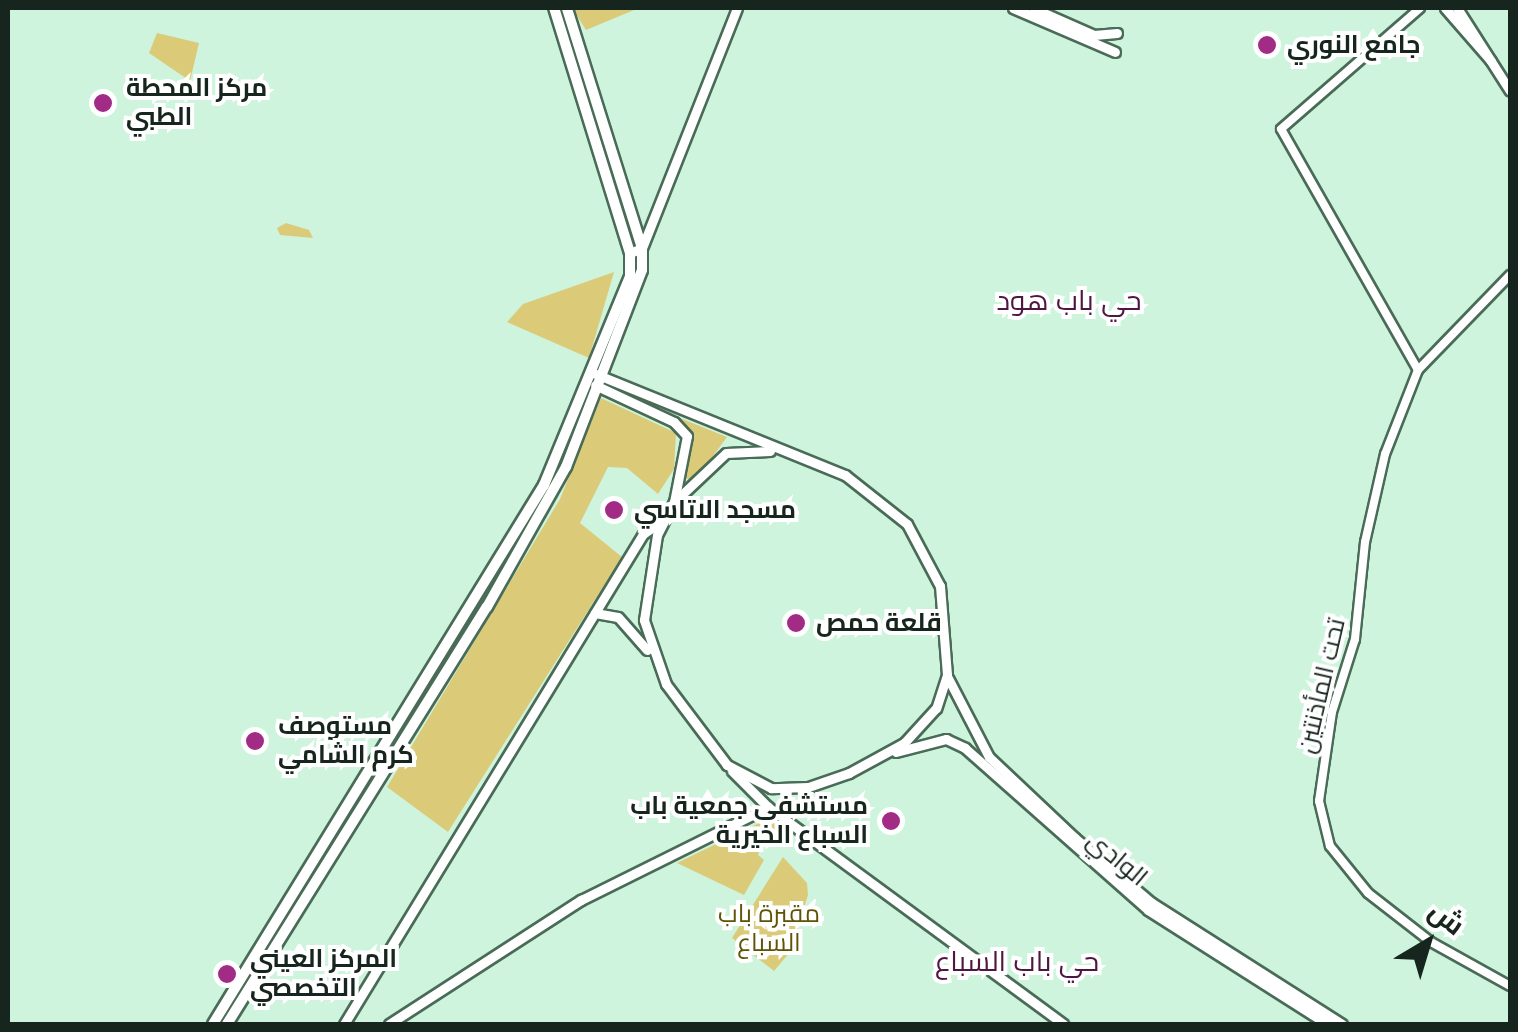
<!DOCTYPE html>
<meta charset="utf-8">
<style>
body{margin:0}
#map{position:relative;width:1518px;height:1032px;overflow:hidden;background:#cef4dd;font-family:"Fira Sans",Cairo,sans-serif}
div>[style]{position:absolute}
.green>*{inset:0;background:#dbcb79}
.roads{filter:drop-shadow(2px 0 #496b57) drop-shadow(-2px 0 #496b57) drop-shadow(0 2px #496b57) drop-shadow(0 -2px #496b57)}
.tertiary>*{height:8px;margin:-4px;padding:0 4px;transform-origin:4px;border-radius:4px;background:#fff}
.secondary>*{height:9px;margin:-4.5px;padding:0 4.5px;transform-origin:4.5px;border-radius:4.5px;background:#fff}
.trunk>*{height:10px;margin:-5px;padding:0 5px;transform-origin:5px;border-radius:5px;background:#fff}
.dots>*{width:28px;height:28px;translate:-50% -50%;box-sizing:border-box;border:5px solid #fff;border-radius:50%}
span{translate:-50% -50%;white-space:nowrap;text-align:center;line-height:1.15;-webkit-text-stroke:8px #fff;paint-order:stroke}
.poi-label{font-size:25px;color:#16251d;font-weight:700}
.left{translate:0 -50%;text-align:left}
.right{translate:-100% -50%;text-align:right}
.street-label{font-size:25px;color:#16251d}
.park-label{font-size:25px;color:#5f5306}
.neighbourhood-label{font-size:28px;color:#4f1641}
.frame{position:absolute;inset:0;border:10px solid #16251d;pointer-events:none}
.north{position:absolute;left:1378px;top:892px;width:100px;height:100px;-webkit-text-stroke:8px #fff;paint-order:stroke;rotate:38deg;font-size:28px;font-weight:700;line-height:40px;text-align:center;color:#16251d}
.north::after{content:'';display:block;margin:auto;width:35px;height:45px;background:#16251d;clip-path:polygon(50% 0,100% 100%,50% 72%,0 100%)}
</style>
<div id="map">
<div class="green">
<i style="clip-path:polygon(572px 8px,639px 8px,586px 30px)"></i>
<i style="clip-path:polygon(157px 33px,199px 43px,190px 81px,149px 53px)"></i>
<i style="clip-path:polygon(286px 223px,309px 230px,313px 238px,280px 235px,277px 228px)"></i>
<i style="clip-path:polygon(614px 272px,589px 358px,507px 322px,523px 304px)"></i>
<i style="clip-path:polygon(601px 398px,676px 433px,674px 469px,658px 494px,627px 468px,608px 467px,580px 523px,622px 557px,448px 832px,387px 787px,560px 499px)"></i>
<i style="clip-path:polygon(665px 412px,727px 437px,695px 481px,684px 478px,691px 435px)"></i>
<i style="clip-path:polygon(767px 819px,783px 823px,783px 838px,762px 844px,758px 855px,764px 860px,744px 895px,677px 863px)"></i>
<i style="clip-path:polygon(783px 857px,807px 883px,808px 895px,790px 952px,774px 971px,732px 938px)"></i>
</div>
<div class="roads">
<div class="tertiary">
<i style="left:1510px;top:275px;width:132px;rotate:134.1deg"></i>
<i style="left:1418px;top:370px;width:90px;rotate:111.4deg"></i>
<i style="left:1385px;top:454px;width:90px;rotate:102.8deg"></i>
<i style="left:1365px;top:542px;width:98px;rotate:95.9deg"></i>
<i style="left:1355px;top:639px;width:77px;rotate:107.5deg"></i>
<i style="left:1332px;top:712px;width:90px;rotate:98.3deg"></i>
<i style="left:1319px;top:801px;width:46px;rotate:76.3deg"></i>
<i style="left:1330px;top:846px;width:60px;rotate:51deg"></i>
<i style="left:1368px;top:893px;width:80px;rotate:37.9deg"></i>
<i style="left:1431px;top:942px;width:90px;rotate:29.1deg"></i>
<i style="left:1418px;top:370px;width:277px;rotate:-119.6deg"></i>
<i style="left:1281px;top:129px;width:184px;rotate:-41deg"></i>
</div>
<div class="secondary">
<i style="left:1013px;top:8px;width:111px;rotate:23.3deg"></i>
<i style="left:1033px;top:8px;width:67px;rotate:23.9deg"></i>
<i style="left:1094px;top:35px;width:23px;rotate:-5deg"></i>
<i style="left:1445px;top:8px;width:70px;rotate:49deg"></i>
<i style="left:1457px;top:8px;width:98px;rotate:57.4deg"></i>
<i style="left:630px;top:253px;width:13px;rotate:-23deg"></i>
<i style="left:642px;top:248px;width:258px;rotate:-68.4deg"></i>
<i style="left:591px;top:372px;width:274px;rotate:22.1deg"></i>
<i style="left:845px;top:475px;width:79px;rotate:38.3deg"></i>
<i style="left:907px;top:524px;width:70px;rotate:62deg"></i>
<i style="left:940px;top:586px;width:89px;rotate:85.5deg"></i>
<i style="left:947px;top:675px;width:35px;rotate:108deg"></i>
<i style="left:936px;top:708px;width:47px;rotate:132.4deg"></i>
<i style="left:904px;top:743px;width:63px;rotate:151.4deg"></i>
<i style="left:849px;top:773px;width:43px;rotate:161.1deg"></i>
<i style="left:808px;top:787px;width:37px;rotate:178deg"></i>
<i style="left:771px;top:788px;width:50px;rotate:-152.4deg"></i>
<i style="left:727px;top:765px;width:101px;rotate:-127deg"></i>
<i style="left:666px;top:684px;width:68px;rotate:-109deg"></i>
<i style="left:644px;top:620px;width:86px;rotate:-81.3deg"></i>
<i style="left:657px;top:535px;width:37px;rotate:-63deg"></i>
<i style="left:674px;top:502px;width:67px;rotate:-78.9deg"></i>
<i style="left:687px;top:436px;width:19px;rotate:-133deg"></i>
<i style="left:674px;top:422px;width:87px;rotate:-154.9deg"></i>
<i style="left:674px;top:502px;width:71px;rotate:-43.3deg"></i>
<i style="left:726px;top:453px;width:44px;rotate:-2.6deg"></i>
<i style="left:595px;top:613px;width:23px;rotate:10deg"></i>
<i style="left:618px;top:617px;width:44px;rotate:48.7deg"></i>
<i style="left:948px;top:678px;width:89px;rotate:62.6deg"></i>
<i style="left:989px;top:757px;width:118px;rotate:43.3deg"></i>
<i style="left:1075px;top:838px;width:101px;rotate:40.2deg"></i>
<i style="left:1152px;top:903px;width:225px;rotate:32.5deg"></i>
<i style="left:896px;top:752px;width:52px;rotate:-14.6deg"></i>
<i style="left:946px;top:739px;width:21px;rotate:25deg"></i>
<i style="left:965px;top:748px;width:244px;rotate:41.5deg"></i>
<i style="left:1148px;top:910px;width:212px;rotate:32.5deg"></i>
<i style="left:732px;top:771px;width:51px;rotate:45deg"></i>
<i style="left:768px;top:807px;width:366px;rotate:36.3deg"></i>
<i style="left:344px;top:1024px;width:574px;rotate:-58.61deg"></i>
<i style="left:643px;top:534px;width:24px;rotate:-35deg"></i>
<i style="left:389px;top:1024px;width:229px;rotate:-32.9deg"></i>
<i style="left:581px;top:900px;width:209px;rotate:-26.4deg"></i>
</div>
<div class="trunk">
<i style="left:213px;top:1024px;width:633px;rotate:-58.45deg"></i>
<i style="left:544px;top:485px;width:226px;rotate:-67.6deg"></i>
<i style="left:630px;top:276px;width:23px;rotate:-90deg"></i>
<i style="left:630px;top:253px;width:257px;rotate:-107.2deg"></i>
<i style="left:227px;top:1024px;width:491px;rotate:-58.1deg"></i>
<i style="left:487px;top:607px;width:161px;rotate:-60.6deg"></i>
<i style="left:566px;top:467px;width:211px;rotate:-68.9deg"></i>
<i style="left:642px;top:270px;width:22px;rotate:-90deg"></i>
<i style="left:642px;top:248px;width:251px;rotate:-107.4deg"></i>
</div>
</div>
<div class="dots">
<i style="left:1267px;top:45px;background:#a12b85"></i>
<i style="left:103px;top:103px;background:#a12b85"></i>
<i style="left:614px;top:510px;background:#a12b85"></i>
<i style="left:796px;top:623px;background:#a12b85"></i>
<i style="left:255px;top:741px;background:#a12b85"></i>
<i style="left:891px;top:821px;background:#a12b85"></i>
<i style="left:227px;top:974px;background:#a12b85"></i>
</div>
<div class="poi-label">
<span class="left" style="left:1287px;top:45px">جامع النوري</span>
<span class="left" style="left:126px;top:103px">مركز المحطة<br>الطبي</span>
<span class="left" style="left:634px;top:510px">مسجد الاتاسي</span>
<span class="left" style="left:816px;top:623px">قلعة حمص</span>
<span class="left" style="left:278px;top:741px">مستوصف<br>كرم الشامي</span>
<span class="right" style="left:868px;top:821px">مستشفى جمعية باب<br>السباع الخيرية</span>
<span class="left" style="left:250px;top:974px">المركز العيني<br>التخصصي</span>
</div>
<div class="street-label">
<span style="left:1322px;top:686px;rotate:-77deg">تحت المأذنتين</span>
<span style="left:1117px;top:859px;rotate:40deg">الوادي</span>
</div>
<div class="park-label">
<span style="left:769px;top:929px">مقبرة باب<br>السباع</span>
</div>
<div class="neighbourhood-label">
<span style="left:1069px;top:301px">حي باب هود</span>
<span style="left:1017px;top:962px">حي باب السباع</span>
</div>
<div class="frame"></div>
<div class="north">ش</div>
</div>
